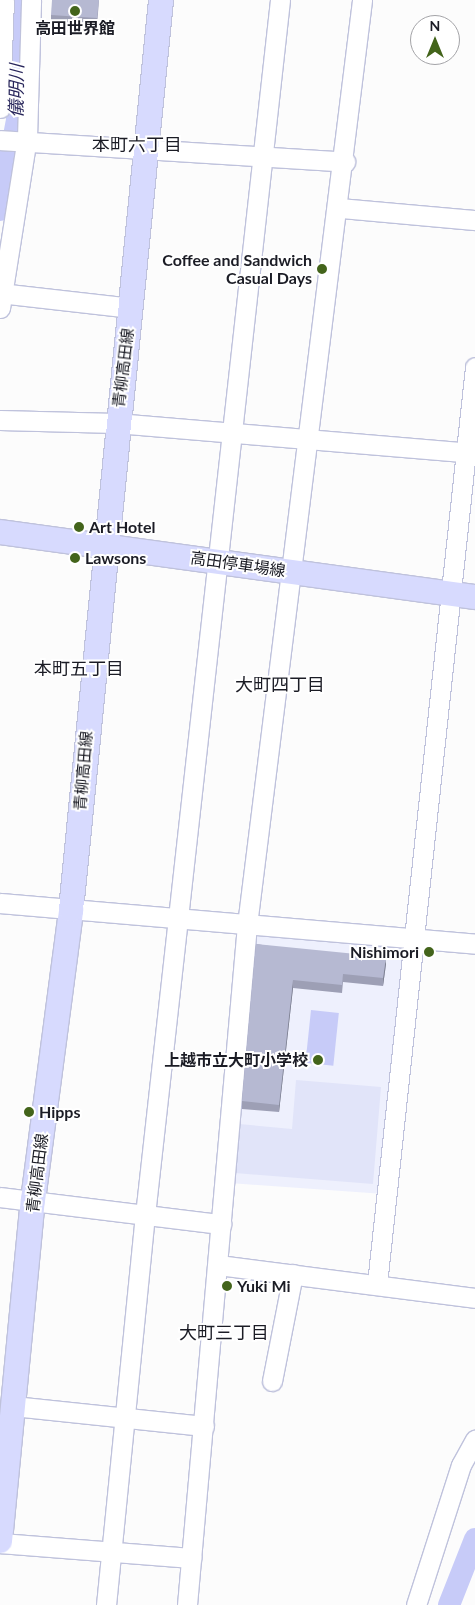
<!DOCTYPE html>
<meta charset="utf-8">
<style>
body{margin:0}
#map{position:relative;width:475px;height:1605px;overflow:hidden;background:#fcfcfc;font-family:Lato,"Noto Sans JP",sans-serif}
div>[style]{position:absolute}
.built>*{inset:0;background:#eef0fd;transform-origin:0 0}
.green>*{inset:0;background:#e1e4f9}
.water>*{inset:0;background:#c7cbf8;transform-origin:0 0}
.river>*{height:22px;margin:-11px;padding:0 11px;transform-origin:11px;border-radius:11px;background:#c7cbf8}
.roads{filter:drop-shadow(1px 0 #bfc2dc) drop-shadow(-1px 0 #bfc2dc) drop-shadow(0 1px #bfc2dc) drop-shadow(0 -1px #bfc2dc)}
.minor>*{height:19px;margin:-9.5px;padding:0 9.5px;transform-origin:9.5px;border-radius:9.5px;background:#fff}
.major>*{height:24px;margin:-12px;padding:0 12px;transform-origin:12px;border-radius:12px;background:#d7dafe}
.wall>*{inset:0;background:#9d9fb5}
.shaded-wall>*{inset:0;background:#7f8293}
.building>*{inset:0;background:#b6b9d2}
.dots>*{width:14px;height:14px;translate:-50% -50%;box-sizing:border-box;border:2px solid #fff;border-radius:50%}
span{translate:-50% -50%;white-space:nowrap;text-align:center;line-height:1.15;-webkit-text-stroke:4px #fff;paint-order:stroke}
.poi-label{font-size:16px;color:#1b1c25;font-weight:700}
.right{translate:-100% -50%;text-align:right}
.left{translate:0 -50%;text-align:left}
.street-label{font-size:16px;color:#1b1c25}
.water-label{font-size:18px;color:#28265b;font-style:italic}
.neighbourhood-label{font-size:18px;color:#1b1c25}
.north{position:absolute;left:410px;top:15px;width:50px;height:50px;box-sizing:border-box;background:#fff;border:1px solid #a4a4a8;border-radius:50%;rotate:0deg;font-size:14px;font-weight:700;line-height:20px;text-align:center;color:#1b1c25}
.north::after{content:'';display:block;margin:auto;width:18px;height:22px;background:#43641b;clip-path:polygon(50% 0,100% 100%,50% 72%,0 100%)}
</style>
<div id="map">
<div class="built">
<i style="left:251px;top:926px;width:155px;height:258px;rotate:4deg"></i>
</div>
<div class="green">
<i style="clip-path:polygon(296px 1080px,381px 1087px,373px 1184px,235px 1173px,239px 1124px,292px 1129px)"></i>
</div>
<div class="water">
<i style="left:311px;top:1010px;width:28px;height:53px;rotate:6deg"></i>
</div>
<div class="river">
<i style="left:0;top:210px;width:92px;rotate:-79.3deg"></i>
<i style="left:17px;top:120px;width:120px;rotate:-90deg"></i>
<i style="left:449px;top:1605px;width:71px;rotate:-68.5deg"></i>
</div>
<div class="roads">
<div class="minor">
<i style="left:0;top:108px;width:108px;rotate:-87.9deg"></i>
<i style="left:0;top:140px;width:346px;rotate:3.6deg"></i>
<i style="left:340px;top:208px;width:136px;rotate:5.1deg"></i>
<i style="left:0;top:293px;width:132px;rotate:6.5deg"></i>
<i style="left:0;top:308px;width:172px;rotate:-81deg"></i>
<i style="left:27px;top:138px;width:138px;rotate:-88.3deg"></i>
<i style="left:0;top:420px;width:116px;rotate:1.5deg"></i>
<i style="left:116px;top:423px;width:360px;rotate:4.8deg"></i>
<i style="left:0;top:903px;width:477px;rotate:4.9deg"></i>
<i style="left:0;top:1197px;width:223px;rotate:7deg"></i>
<i style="left:218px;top:1265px;width:259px;rotate:7.3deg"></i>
<i style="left:377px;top:1284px;width:922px;rotate:-83.9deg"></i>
<i style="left:272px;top:1381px;width:109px;rotate:-78.9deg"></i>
<i style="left:13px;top:1406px;width:192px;rotate:6deg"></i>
<i style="left:0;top:1543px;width:192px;rotate:4.5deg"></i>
<i style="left:106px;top:1605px;width:392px;rotate:-84.3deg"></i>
<i style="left:145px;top:1215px;width:1222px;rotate:-83.66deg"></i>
<i style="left:187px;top:1605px;width:683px;rotate:-84.96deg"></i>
<i style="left:247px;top:925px;width:932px;rotate:-82.91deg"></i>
<i style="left:416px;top:1605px;width:147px;rotate:-72.2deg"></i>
<i style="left:461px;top:1465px;width:29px;rotate:-61deg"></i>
</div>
<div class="major">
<i style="left:0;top:532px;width:479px;rotate:7.8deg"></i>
<i style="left:0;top:1541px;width:343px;rotate:-84.5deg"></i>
<i style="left:33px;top:1200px;width:292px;rotate:-82.5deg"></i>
<i style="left:71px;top:910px;width:914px;rotate:-84.35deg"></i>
</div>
</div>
<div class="wall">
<i style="clip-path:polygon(99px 0,97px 26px,51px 22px,51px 15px)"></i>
<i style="clip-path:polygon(256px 944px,386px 964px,383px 986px,343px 982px,342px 993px,293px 988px,279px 1112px,242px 1109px,242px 1101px)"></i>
</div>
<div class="shaded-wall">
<i style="clip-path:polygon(386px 957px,386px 964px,383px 986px,383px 978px)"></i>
<i style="clip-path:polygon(293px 980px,293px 988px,279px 1112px,279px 1105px)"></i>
</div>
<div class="building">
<i style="clip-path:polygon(52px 0,99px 0,97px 18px,51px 15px)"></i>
<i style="clip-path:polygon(256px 944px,386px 957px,383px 978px,343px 974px,342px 985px,293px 980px,279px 1105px,242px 1101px)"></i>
</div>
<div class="dots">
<i style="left:75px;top:11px;background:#43641b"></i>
<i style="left:322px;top:269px;background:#43641b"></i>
<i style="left:79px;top:527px;background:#43641b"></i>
<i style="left:75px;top:558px;background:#43641b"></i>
<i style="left:429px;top:952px;background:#43641b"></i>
<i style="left:318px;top:1060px;background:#43641b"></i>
<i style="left:29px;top:1112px;background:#43641b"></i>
<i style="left:227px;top:1286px;background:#43641b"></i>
</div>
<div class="poi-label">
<span style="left:75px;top:28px">高田世界館</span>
<span class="right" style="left:312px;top:269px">Coffee and Sandwich<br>Casual Days</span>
<span class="left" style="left:89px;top:527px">Art Hotel</span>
<span class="left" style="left:85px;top:558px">Lawsons</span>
<span class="right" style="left:419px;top:952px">Nishimori</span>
<span class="right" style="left:308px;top:1060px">上越市立大町小学校</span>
<span class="left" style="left:39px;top:1112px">Hipps</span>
<span class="left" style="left:237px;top:1286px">Yuki Mi</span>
</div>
<div class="street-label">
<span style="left:123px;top:368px;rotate:-83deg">青柳高田線</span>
<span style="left:238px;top:564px;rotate:8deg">高田停車場線</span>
<span style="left:83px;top:771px;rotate:-85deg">青柳高田線</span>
<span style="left:37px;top:1173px;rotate:-83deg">青柳高田線</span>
</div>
<div class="water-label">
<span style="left:16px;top:91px;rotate:-89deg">儀明川</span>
</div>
<div class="neighbourhood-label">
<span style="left:137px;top:144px">本町六丁目</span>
<span style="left:79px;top:668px">本町五丁目</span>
<span style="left:280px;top:684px">大町四丁目</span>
<span style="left:224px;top:1332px">大町三丁目</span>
</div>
<div class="north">N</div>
</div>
